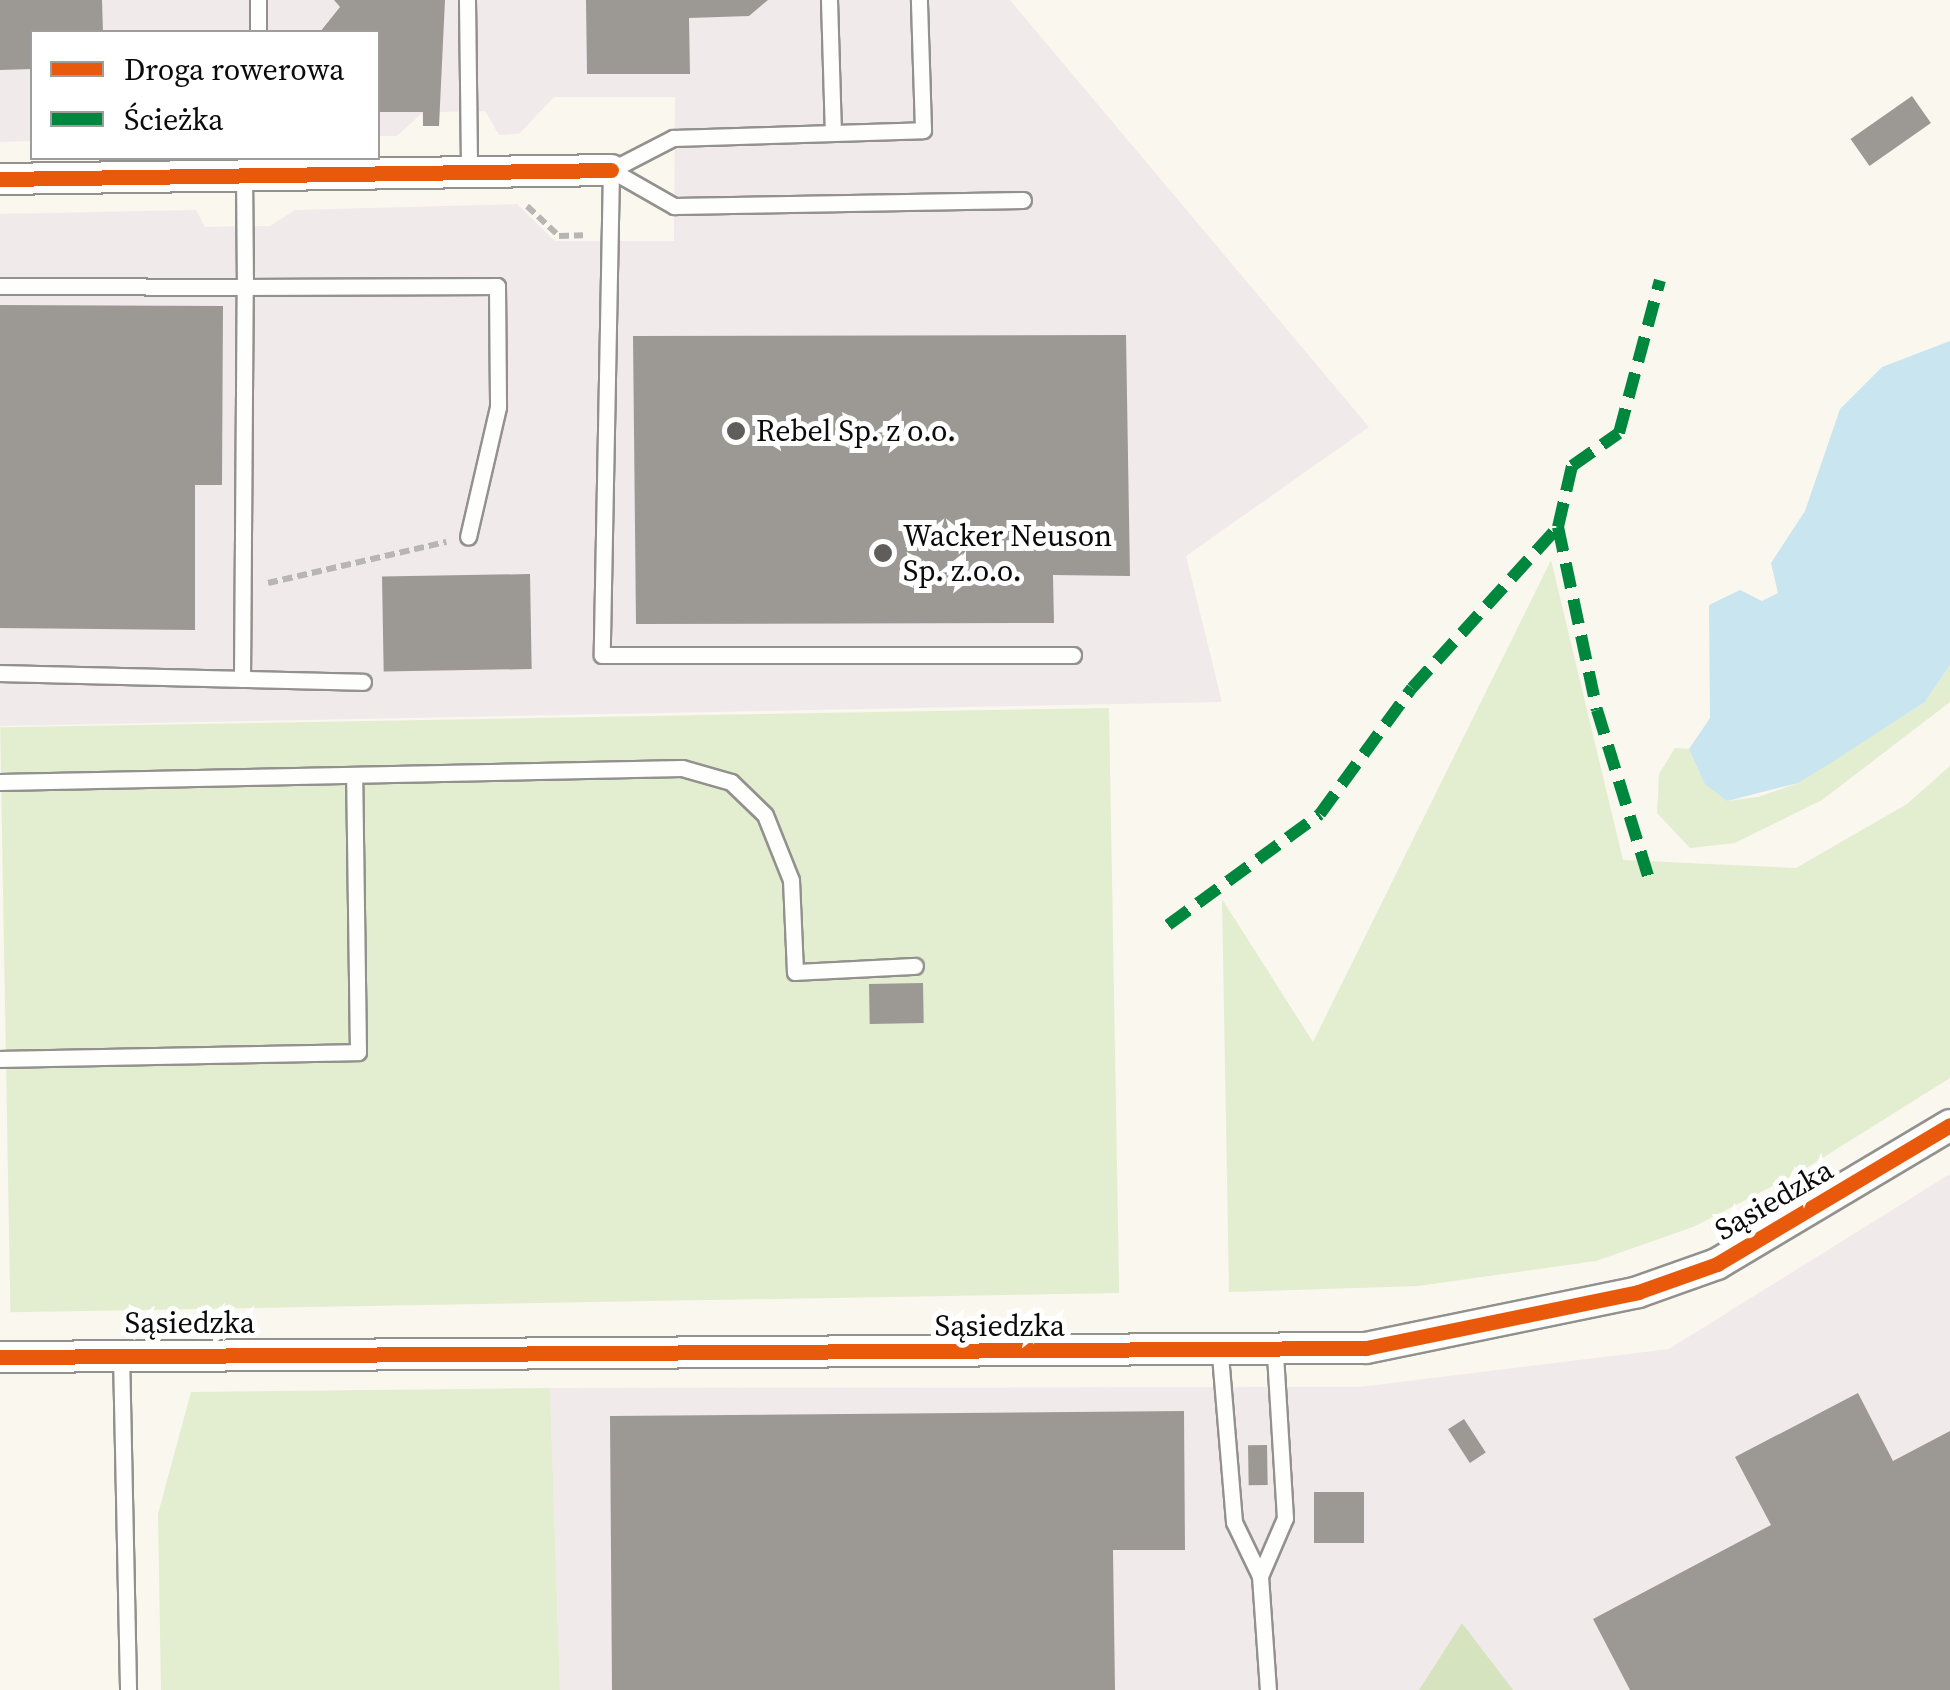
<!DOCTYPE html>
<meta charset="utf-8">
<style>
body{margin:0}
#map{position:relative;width:1950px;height:1690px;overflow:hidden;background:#faf7ee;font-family:"Source Serif 4",serif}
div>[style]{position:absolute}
.industrial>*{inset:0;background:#f0eaeb}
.green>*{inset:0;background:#e3edd0;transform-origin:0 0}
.forest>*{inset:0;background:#d5e4be}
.water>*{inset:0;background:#c8e5f0}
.building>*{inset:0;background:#9c9994;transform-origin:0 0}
.path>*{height:6px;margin-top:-3px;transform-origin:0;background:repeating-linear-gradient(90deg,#b7b6b5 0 10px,transparent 0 15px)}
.roads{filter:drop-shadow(2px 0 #93918d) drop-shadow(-2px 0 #93918d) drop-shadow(0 2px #93918d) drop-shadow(0 -2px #93918d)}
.lane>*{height:15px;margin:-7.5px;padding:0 7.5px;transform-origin:7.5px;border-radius:7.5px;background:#fefefc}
.street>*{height:30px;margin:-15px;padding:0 15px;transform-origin:15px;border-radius:15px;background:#fefefc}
.quiet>*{height:12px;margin-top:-6px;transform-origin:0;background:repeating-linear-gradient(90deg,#00873e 0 25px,transparent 0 37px)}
.cycleway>*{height:15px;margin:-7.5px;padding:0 7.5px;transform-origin:7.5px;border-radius:7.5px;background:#e8590c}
.dots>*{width:28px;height:28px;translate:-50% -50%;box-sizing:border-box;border:5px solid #fff;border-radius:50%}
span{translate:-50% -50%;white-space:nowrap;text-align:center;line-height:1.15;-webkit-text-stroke:10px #fff;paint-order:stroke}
.poi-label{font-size:30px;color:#0b0b0b}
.left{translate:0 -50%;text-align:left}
.street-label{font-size:30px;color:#0b0b0b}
.legend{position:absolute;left:30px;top:30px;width:350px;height:130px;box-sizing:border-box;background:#fff;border:2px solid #9d9d9d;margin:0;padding:12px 18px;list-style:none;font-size:30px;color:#0b0b0b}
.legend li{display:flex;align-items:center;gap:20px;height:50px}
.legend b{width:50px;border:2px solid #9d9d9d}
</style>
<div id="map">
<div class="industrial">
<i style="clip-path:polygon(0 0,1010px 0,1369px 427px,1186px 556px,1222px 702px,0 726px,0 214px,196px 210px,205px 227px,246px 226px,270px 226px,295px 210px,517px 204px,555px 241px,674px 241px,675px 97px,554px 97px,519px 134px,499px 135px,485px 111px,440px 112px,439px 126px,423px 126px,422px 113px,397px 136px,378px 136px,378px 32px,32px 32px,32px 141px,0 142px)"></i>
<i style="clip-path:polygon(1950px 1174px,1950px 1690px,560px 1690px,550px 1388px,1359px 1387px,1669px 1349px)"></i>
</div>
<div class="green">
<i style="clip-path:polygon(1551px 560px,1623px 860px,1796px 868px,1907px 804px,1950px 766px,1950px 1078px,1800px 1172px,1693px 1227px,1596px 1261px,1418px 1286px,1229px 1292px,1222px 899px,1313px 1042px)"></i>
<i style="clip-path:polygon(1950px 665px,1950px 702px,1822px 800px,1735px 843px,1690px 848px,1657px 813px,1659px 774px,1675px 748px,1689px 749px,1705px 783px,1727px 801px,1758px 797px,1798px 783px,1925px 702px)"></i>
<i style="left:1109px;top:708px;width:585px;height:1109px;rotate:89deg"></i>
<i style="clip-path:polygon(550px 1388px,560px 1690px,161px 1690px,158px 1514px,191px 1392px)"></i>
</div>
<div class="forest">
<i style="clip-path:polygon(1462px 1623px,1513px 1690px,1419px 1690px)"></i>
</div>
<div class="water">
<i style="clip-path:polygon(1950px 341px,1950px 665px,1925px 702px,1829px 764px,1798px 783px,1727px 801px,1705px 784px,1689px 749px,1710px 718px,1709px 605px,1740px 590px,1762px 601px,1778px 593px,1771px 563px,1805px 511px,1840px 409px,1882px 367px)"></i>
</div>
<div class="building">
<i style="clip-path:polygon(0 0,102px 0,103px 32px,32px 32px,32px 69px,0 70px)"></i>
<i style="clip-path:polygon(334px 0,445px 0,439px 126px,423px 126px,423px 112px,378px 112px,378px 32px,320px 32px,340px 7px)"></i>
<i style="clip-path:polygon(586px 0,768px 0,749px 16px,689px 18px,690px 74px,587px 74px)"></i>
<i style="left:1912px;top:96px;width:33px;height:75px;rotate:55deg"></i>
<i style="clip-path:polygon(0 305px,223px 306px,222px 485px,195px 485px,195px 630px,0 628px)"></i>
<i style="clip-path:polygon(1126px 335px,1130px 576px,1053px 575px,1054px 623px,636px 624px,633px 336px)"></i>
<i style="left:530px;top:574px;width:95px;height:148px;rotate:89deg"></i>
<i style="left:923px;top:983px;width:40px;height:54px;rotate:89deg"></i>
<i style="clip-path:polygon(1858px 1393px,1893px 1461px,1950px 1431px,1950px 1690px,1630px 1690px,1593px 1619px,1771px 1525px,1735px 1457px)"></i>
<i style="clip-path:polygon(1184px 1411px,1185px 1550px,1113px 1550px,1115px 1690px,612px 1690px,610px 1416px)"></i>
<i style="left:1464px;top:1419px;width:40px;height:19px;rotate:57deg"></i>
<i style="left:1267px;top:1445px;width:40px;height:19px;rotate:89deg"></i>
<i style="left:1314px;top:1492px;width:50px;height:51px"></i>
</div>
<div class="path">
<i style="left:527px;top:206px;width:44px;rotate:43.2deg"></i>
<i style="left:559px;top:236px;width:24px;rotate:-2deg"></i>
<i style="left:268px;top:583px;width:183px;rotate:-13deg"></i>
</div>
<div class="roads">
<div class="lane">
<i style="left:258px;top:0;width:32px;rotate:90deg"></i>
<i style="left:467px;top:0;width:171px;rotate:89.3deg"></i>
<i style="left:829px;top:0;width:133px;rotate:88.3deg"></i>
<i style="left:611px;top:170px;width:485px;rotate:91.1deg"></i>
<i style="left:602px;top:655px;width:471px"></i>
<i style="left:611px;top:170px;width:70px;rotate:-27.3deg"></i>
<i style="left:673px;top:138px;width:250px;rotate:-1.8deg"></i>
<i style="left:923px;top:130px;width:130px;rotate:-91.8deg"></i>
<i style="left:611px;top:170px;width:73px;rotate:29.7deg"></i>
<i style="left:674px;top:206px;width:349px;rotate:-1deg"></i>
<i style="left:0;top:286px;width:245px;rotate:0.2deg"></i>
<i style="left:245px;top:287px;width:112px;rotate:-90.5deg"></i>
<i style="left:0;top:673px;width:363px;rotate:1.4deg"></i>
<i style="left:242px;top:679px;width:392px;rotate:-89.6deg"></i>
<i style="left:245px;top:287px;width:252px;rotate:-0.2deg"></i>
<i style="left:497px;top:286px;width:121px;rotate:89.5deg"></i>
<i style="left:498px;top:407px;width:133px;rotate:103deg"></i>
<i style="left:0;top:782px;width:682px;rotate:-1.18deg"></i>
<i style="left:682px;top:768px;width:51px;rotate:15.9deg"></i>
<i style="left:731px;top:782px;width:47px;rotate:44.1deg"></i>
<i style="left:765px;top:815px;width:70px;rotate:68.2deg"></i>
<i style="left:791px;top:880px;width:92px;rotate:87.5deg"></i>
<i style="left:795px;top:972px;width:120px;rotate:-2.9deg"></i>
<i style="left:0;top:1059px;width:358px;rotate:-1.1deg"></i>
<i style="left:358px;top:1052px;width:275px;rotate:-90.8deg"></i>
<i style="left:121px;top:1353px;width:337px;rotate:88.8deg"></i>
<i style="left:1220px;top:1355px;width:168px;rotate:85.2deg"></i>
<i style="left:1234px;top:1522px;width:60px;rotate:64.3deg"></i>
<i style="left:1260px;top:1576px;width:114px;rotate:86deg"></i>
<i style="left:1260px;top:1576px;width:63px;rotate:-66.7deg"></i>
<i style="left:1285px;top:1518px;width:163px;rotate:-93.5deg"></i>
</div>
<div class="street">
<i style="left:0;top:179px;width:611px;rotate:-0.84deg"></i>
<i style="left:0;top:1357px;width:1366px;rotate:-0.38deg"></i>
<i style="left:1366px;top:1348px;width:278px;rotate:-11.6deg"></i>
<i style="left:1638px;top:1292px;width:84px;rotate:-19.5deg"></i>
<i style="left:1717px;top:1264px;width:271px;rotate:-30.8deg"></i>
</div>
</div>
<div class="quiet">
<i style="left:1558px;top:527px;width:187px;rotate:78deg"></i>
<i style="left:1597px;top:710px;width:184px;rotate:72.9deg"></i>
<i style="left:1168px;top:925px;width:188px;rotate:-36.1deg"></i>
<i style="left:1320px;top:814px;width:156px;rotate:-53.9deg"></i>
<i style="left:1412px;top:688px;width:217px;rotate:-47.8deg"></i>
<i style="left:1558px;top:527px;width:63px;rotate:-77.1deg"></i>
<i style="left:1572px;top:466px;width:57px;rotate:-35.1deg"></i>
<i style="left:1619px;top:433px;width:158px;rotate:-75deg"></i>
</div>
<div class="cycleway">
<i style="left:0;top:179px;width:611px;rotate:-0.84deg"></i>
<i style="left:0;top:1357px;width:1366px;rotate:-0.38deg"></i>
<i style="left:1366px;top:1348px;width:278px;rotate:-11.6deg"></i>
<i style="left:1638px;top:1292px;width:84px;rotate:-19.5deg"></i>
<i style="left:1717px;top:1264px;width:271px;rotate:-30.8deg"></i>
</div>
<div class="dots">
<i style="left:736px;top:431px;background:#5f5e5a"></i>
<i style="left:883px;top:553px;background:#5f5e5a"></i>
</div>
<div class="poi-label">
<span class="left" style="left:756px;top:431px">Rebel Sp. z o.o.</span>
<span class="left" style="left:903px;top:553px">Wacker Neuson<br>Sp. z.o.o.</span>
</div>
<div class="street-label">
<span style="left:1774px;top:1200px;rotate:-30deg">Sąsiedzka</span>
<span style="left:190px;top:1323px">Sąsiedzka</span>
<span style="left:1000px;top:1326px">Sąsiedzka</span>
</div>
<ul class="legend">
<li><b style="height:12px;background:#e8590c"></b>Droga rowerowa</li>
<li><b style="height:12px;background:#00873e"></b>Ścieżka</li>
</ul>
</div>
